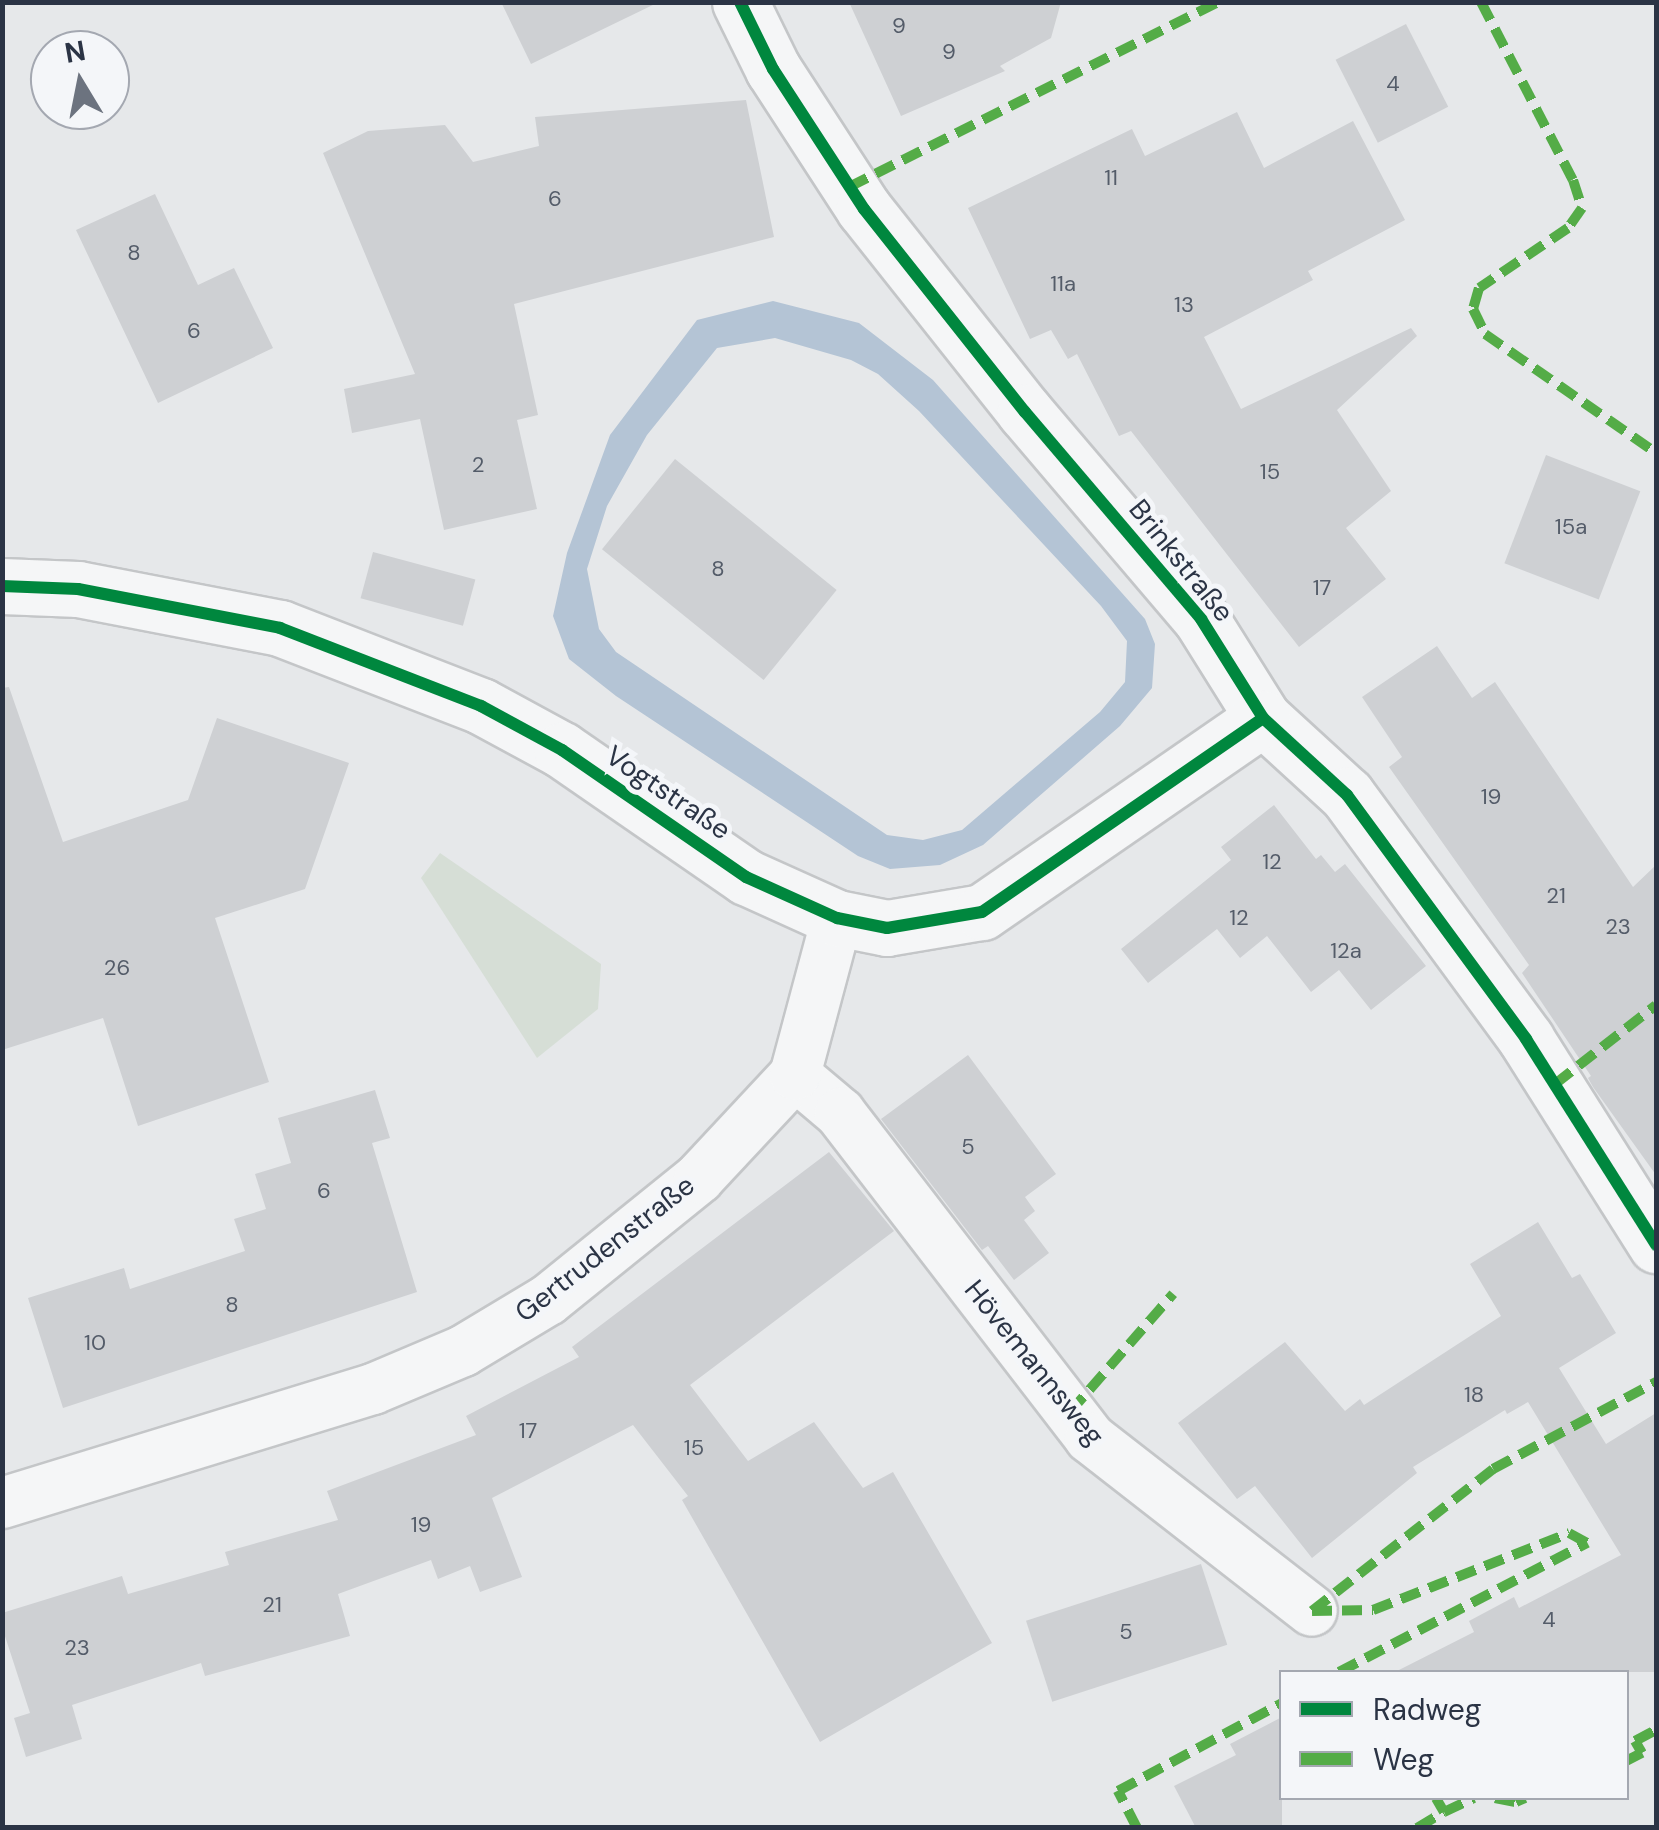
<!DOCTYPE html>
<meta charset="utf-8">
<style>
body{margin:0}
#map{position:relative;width:1659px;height:1830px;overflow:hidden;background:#e6e8ea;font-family:"DM Sans",sans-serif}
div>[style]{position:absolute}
.green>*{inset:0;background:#d6ded6}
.water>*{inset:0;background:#b4c4d5}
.building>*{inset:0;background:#ced0d3;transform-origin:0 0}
.roads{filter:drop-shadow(2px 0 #c4c6c8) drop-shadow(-2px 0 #c4c6c8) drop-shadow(0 2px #c4c6c8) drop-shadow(0 -2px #c4c6c8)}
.minor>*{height:50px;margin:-25px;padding:0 25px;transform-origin:25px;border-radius:25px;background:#f5f6f7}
.tertiary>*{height:55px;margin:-27.5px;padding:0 27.5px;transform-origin:27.5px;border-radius:27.5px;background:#f5f6f7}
.quiet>*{height:10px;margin-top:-5px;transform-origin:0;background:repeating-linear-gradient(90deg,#54ac47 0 20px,transparent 0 30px)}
.cycleway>*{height:12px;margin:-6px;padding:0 6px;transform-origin:6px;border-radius:6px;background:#00873e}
span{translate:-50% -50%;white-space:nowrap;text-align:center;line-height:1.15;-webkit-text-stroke:10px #f4f6f9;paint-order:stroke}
.number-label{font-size:22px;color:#545c69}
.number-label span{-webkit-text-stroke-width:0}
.street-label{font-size:28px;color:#2b3445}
.frame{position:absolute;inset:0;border:5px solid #2b3445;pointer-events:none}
.legend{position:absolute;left:1279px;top:1670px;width:350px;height:130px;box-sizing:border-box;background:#f4f6f9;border:2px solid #a4a8b1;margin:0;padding:12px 18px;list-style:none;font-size:30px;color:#2b3445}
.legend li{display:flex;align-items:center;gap:20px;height:50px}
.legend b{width:50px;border:2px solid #a4a8b1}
.north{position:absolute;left:30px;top:30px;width:100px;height:100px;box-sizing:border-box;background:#f4f6f9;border:2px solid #a4a8b1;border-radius:50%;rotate:350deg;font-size:28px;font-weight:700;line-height:40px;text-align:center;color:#2b3445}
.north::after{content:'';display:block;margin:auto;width:35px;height:45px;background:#6c737f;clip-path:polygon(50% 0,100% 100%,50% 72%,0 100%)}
</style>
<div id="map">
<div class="green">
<i style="clip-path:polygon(440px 853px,601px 964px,598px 1009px,537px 1058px,421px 878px)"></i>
</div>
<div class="water">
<i style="clip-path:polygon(evenodd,773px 301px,859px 323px,933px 380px,1145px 619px,1155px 644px,1152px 688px,1120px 726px,983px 845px,940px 865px,890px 869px,858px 856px,616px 696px,569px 659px,553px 616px,567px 553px,610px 435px,697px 320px,773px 301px,775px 338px,851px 360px,878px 374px,919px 411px,1101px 606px,1127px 641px,1125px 682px,1100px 712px,962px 830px,923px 840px,887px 835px,616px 652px,599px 629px,587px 569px,607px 506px,647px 435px,717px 348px,775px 338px)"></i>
</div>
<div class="building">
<i style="clip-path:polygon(501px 2px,659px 2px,531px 64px)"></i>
<i style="clip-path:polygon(849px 2px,1061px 2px,1051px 38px,1000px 66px,1005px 71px,901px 116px)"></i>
<i style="left:1406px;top:24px;width:93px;height:79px;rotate:63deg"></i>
<i style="clip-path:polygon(746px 100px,774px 237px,514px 304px,538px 415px,517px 420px,537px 509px,444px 530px,420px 419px,352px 433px,344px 389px,415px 374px,323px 153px,368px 131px,445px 125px,473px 162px,539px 146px,535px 117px)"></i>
<i style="clip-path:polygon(1237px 112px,1264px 168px,1353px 121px,1405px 220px,1308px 271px,1313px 280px,1204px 337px,1241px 409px,1411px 328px,1417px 336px,1337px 410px,1391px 491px,1346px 528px,1386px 579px,1299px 647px,1131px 431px,1119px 436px,1077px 354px,1068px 359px,1051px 330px,1030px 339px,968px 208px,1132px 129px,1145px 156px)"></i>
<i style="clip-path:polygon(155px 194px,198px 285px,234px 268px,273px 348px,158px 403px,76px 230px)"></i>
<i style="left:1546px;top:455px;width:101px;height:116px;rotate:21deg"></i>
<i style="left:675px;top:459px;width:208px;height:116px;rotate:39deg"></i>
<i style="left:373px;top:552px;width:106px;height:48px;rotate:15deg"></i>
<i style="clip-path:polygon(1437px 646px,1472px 698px,1495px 682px,1633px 887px,1656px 865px,1656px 1175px,1593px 1087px,1588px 1078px,1591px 1076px,1522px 973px,1529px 965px,1389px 767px,1402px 757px,1362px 697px)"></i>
<i style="clip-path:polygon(9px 687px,63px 842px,188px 800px,217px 718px,349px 763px,305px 889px,215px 918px,269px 1082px,138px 1126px,103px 1018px,2px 1050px,2px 688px)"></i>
<i style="clip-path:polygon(1274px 805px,1316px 859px,1321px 855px,1335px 872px,1345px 864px,1426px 966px,1371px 1010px,1339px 970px,1311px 992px,1267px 936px,1240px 958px,1217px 929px,1148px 983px,1121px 949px,1231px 860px,1221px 847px)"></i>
<i style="clip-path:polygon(968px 1055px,1056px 1174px,1025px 1197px,1035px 1211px,1024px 1220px,1049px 1253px,1014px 1280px,988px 1246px,982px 1250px,881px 1119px)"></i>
<i style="clip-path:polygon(375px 1090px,390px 1138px,372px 1143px,417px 1292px,63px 1408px,28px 1298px,124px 1268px,130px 1289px,245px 1251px,234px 1219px,266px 1209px,255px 1174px,291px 1163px,278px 1118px)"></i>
<i style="clip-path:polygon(829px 1152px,894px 1231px,690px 1385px,748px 1461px,814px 1422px,863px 1488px,893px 1472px,992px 1643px,820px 1742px,682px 1500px,688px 1496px,633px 1425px,492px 1498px,522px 1577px,480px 1592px,470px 1566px,438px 1579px,431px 1560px,338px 1594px,350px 1636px,205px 1676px,201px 1663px,72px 1705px,82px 1739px,26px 1757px,14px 1718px,30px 1713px,2px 1627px,2px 1613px,122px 1576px,128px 1594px,229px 1565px,225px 1552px,338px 1520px,327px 1491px,476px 1435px,466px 1416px,579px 1357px,572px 1347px)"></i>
<i style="clip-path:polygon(1538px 1222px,1572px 1278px,1580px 1274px,1616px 1333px,1559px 1368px,1606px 1444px,1656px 1413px,1656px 1672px,1395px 1672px,1474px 1632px,1469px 1621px,1514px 1597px,1519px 1608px,1621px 1555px,1528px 1402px,1507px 1414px,1505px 1410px,1413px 1467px,1417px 1473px,1312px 1558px,1255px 1486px,1237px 1499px,1178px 1423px,1285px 1342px,1345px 1411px,1360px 1399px,1364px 1405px,1501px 1316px,1470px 1264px)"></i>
<i style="left:1201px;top:1564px;width:85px;height:184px;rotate:72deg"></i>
<i style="clip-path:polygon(1282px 1717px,1282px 1828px,1196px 1828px,1174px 1786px,1236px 1755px,1230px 1744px)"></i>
</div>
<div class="roads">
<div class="minor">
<i style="left:795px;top:1075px;width:59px;rotate:40.2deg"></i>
<i style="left:840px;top:1113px;width:410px;rotate:52.4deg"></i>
<i style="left:1090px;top:1438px;width:281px;rotate:37.9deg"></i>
<i style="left:2px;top:1503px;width:388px;rotate:-17.1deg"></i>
<i style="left:373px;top:1389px;width:98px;rotate:-22.9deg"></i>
<i style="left:463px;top:1351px;width:99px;rotate:-31deg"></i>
<i style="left:548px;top:1300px;width:194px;rotate:-38.9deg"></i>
<i style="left:699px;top:1178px;width:141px;rotate:-47deg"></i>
<i style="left:795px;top:1075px;width:163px;rotate:-75deg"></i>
</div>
<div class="tertiary">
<i style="left:740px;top:2px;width:75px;rotate:63.8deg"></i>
<i style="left:773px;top:69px;width:167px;rotate:57deg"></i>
<i style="left:864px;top:209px;width:259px;rotate:51.6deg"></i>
<i style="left:1025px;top:412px;width:272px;rotate:49.6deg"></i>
<i style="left:1201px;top:619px;width:117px;rotate:57.9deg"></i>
<i style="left:1263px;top:718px;width:114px;rotate:42.5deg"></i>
<i style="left:1347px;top:795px;width:303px;rotate:53.7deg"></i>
<i style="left:1526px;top:1039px;width:244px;rotate:57.7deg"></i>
<i style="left:2px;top:586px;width:76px;rotate:2.3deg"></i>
<i style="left:78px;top:589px;width:206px;rotate:10.9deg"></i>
<i style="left:280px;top:628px;width:216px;rotate:21.2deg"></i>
<i style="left:481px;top:706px;width:92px;rotate:28.5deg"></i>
<i style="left:562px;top:750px;width:224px;rotate:34.6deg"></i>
<i style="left:746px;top:877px;width:100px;rotate:24.3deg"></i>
<i style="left:837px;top:918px;width:51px;rotate:11.3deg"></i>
<i style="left:887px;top:928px;width:96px;rotate:-9.6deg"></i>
<i style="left:982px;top:912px;width:341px;rotate:-34.6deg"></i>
</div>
</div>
<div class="quiet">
<i style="left:1481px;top:2px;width:200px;rotate:62.7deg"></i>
<i style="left:1573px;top:180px;width:29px;rotate:72deg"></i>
<i style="left:1582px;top:208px;width:24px;rotate:125deg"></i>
<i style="left:1568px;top:228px;width:107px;rotate:146deg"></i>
<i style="left:1479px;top:288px;width:22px;rotate:106deg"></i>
<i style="left:1473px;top:309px;width:28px;rotate:64deg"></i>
<i style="left:1485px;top:334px;width:208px;rotate:34.8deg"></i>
<i style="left:849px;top:187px;width:414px;rotate:-26.6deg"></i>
<i style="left:1555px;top:1084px;width:128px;rotate:-38deg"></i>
<i style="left:1070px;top:1412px;width:157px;rotate:-48.9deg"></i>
<i style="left:1312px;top:1611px;width:230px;rotate:-38.1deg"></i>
<i style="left:1493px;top:1469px;width:185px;rotate:-28.1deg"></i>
<i style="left:1312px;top:1611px;width:61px;rotate:-0.9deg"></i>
<i style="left:1373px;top:1610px;width:211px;rotate:-21.4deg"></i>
<i style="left:1569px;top:1533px;width:21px;rotate:29deg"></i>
<i style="left:1339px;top:1672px;width:280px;rotate:-27.5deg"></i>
<i style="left:1626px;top:1761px;width:18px;rotate:-27deg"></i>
<i style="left:1642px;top:1753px;width:14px;rotate:-120deg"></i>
<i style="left:1635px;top:1741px;width:24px;rotate:-28deg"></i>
<i style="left:1495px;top:1798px;width:21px;rotate:11deg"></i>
<i style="left:1516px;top:1802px;width:10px;rotate:-24deg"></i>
<i style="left:1444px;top:1812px;width:33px;rotate:-25deg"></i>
<i style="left:1137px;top:1828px;width:42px;rotate:-117.2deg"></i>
<i style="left:1118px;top:1791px;width:186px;rotate:-28.2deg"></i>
<i style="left:1417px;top:1828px;width:31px;rotate:-31deg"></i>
<i style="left:1444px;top:1812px;width:16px;rotate:-120deg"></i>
</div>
<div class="cycleway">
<i style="left:740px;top:2px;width:75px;rotate:63.8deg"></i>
<i style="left:773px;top:69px;width:167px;rotate:57deg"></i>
<i style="left:864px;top:209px;width:259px;rotate:51.6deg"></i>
<i style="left:1025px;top:412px;width:272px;rotate:49.6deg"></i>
<i style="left:1201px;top:619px;width:117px;rotate:57.9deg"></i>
<i style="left:1263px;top:718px;width:114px;rotate:42.5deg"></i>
<i style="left:1347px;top:795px;width:303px;rotate:53.7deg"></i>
<i style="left:1526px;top:1039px;width:244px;rotate:57.7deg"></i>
<i style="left:2px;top:586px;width:76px;rotate:2.3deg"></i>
<i style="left:78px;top:589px;width:206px;rotate:10.9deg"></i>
<i style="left:280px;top:628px;width:216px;rotate:21.2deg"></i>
<i style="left:481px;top:706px;width:92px;rotate:28.5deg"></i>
<i style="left:562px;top:750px;width:224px;rotate:34.6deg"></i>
<i style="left:746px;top:877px;width:100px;rotate:24.3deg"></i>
<i style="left:837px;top:918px;width:51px;rotate:11.3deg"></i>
<i style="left:887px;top:928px;width:96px;rotate:-9.6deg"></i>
<i style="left:982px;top:912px;width:341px;rotate:-34.6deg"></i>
</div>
<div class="number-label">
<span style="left:899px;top:26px">9</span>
<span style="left:949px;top:52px">9</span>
<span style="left:1393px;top:84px">4</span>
<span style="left:1111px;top:178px">11</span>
<span style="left:555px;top:199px">6</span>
<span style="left:134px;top:253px">8</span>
<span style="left:1063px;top:284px">11a</span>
<span style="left:1184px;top:305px">13</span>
<span style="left:194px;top:331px">6</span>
<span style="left:478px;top:465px">2</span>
<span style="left:1270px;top:472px">15</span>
<span style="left:1571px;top:527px">15a</span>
<span style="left:718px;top:569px">8</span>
<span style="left:1322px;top:588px">17</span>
<span style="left:1491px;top:797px">19</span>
<span style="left:1272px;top:862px">12</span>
<span style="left:1556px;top:896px">21</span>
<span style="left:1239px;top:918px">12</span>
<span style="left:1618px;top:927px">23</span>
<span style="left:1346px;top:951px">12a</span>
<span style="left:117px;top:968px">26</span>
<span style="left:968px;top:1147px">5</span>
<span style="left:324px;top:1191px">6</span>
<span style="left:232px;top:1305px">8</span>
<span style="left:95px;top:1343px">10</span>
<span style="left:1474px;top:1395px">18</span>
<span style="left:528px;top:1431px">17</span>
<span style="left:694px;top:1448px">15</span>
<span style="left:421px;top:1525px">19</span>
<span style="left:272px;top:1605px">21</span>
<span style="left:1549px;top:1620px">4</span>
<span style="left:1126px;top:1632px">5</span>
<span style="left:77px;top:1648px">23</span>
</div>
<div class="street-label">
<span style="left:1181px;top:561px;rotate:51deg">Brinkstraße</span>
<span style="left:668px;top:793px;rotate:34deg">Vogtstraße</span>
<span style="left:605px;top:1249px;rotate:-38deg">Gertrudenstraße</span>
<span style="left:1034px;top:1363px;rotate:51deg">Hövemannsweg</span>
</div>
<div class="frame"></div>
<ul class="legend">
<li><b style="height:12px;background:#00873e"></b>Radweg</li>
<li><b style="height:12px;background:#54ac47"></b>Weg</li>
</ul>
<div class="north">N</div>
</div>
